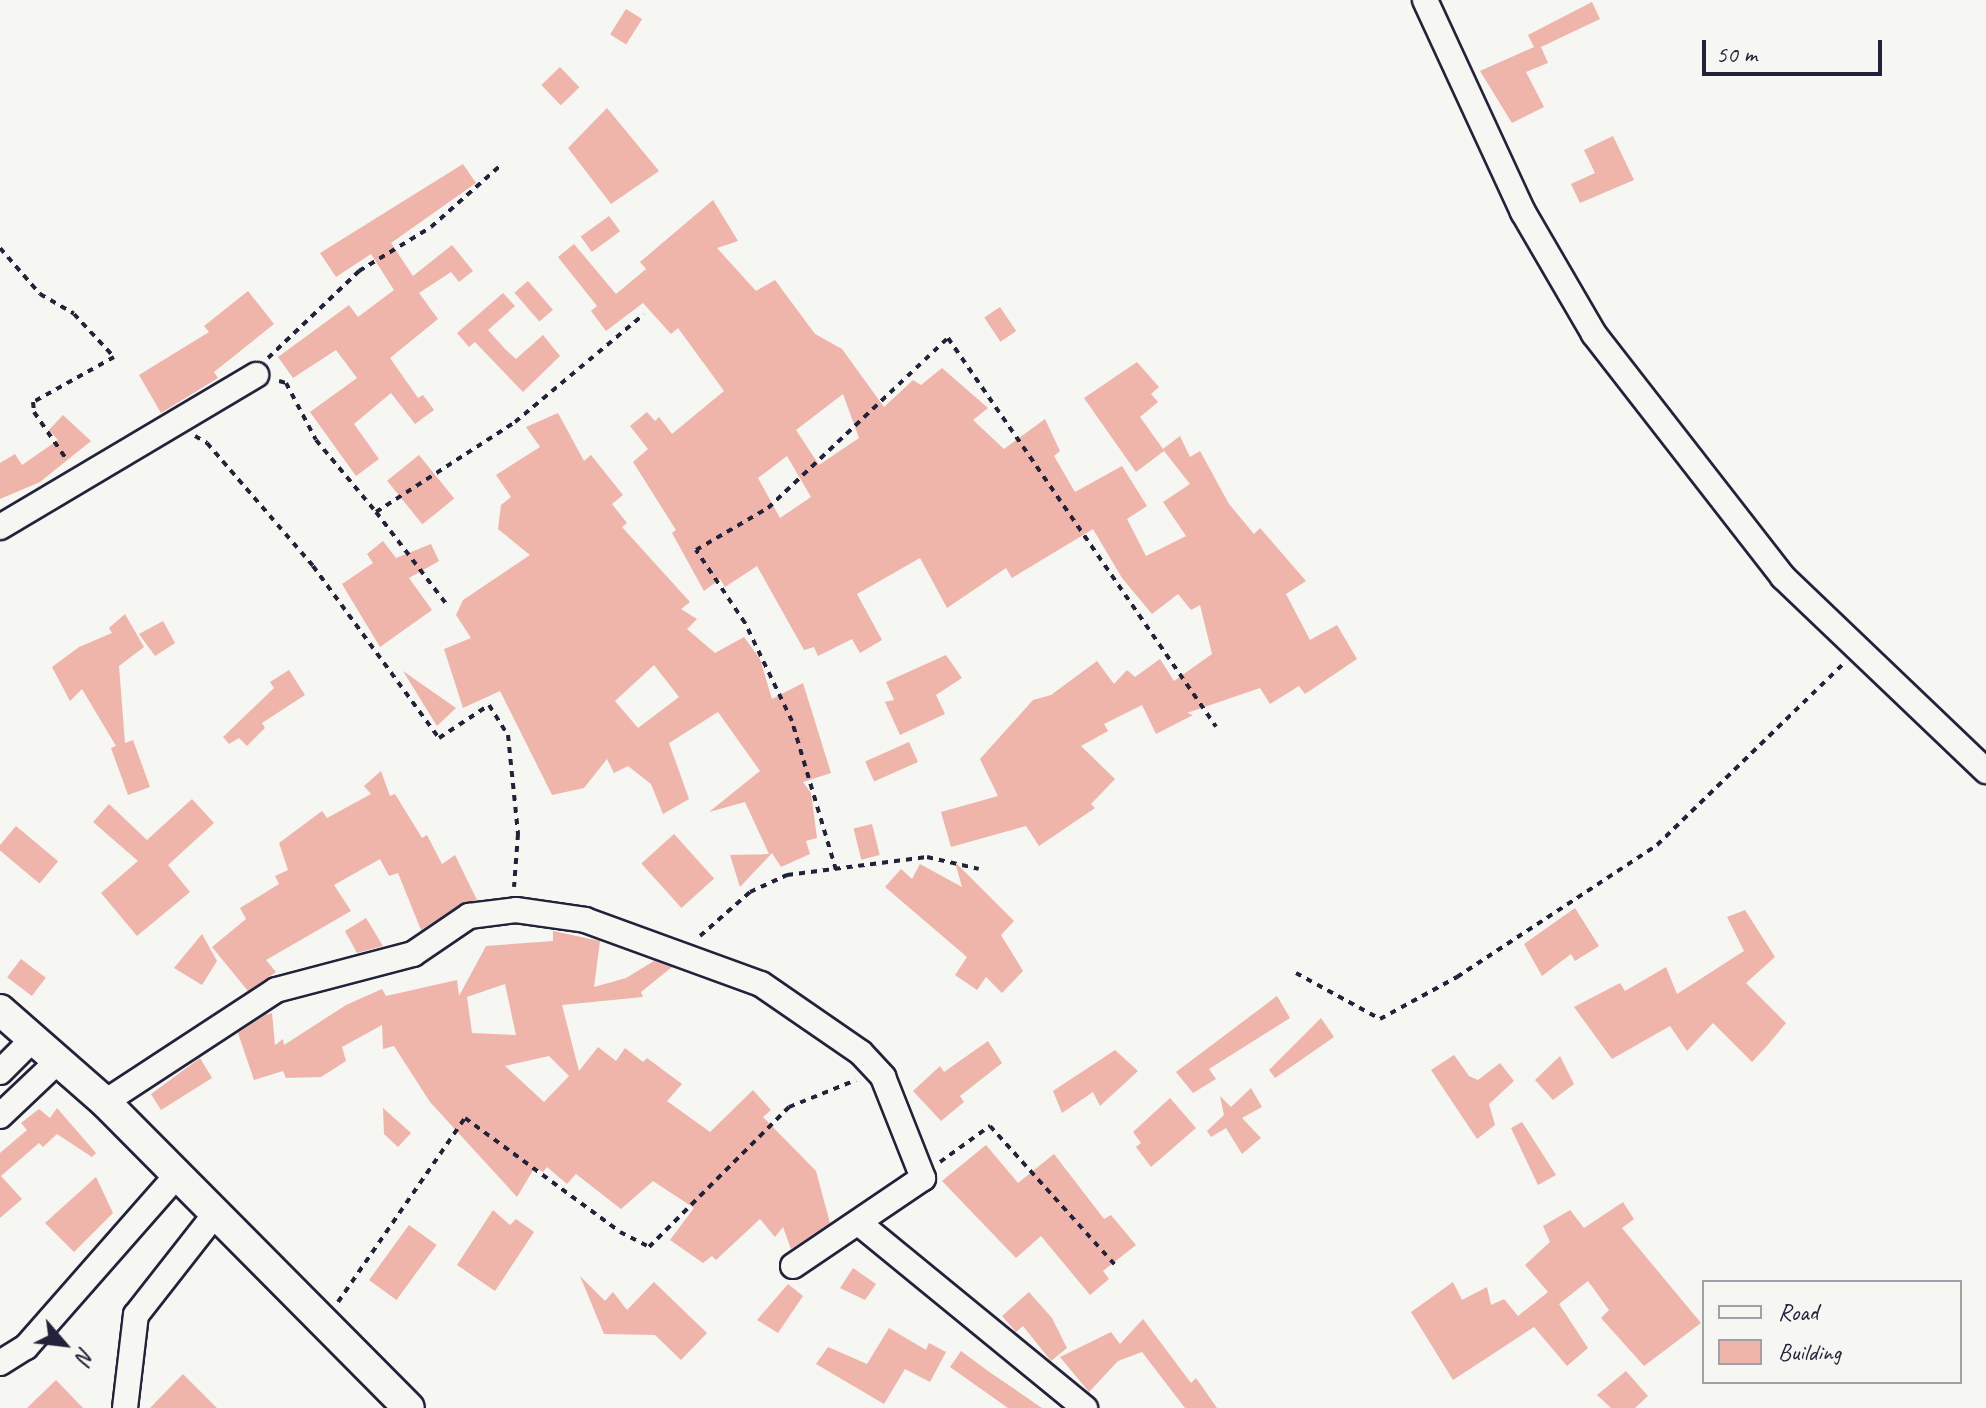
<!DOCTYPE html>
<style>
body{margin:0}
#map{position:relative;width:1986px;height:1408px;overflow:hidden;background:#f6f6f2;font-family:Caveat,sans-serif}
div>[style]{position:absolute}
.building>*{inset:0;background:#efb5aa;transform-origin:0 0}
.path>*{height:4px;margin-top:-2px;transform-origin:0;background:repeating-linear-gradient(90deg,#22223b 0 6px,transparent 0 12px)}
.roads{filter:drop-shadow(2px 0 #22223b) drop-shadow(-2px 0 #22223b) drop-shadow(0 2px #22223b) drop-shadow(0 -2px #22223b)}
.minor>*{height:24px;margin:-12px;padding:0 12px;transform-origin:12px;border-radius:12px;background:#f6f6f2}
.major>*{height:30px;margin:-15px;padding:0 15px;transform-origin:15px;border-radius:15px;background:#f6f6f2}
span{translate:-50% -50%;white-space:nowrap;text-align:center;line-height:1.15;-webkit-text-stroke:6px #f6f6f2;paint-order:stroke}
.legend{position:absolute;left:1702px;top:1280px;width:260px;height:104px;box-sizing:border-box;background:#f6f6f2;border:2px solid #a1a1a9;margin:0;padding:10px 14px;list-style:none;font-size:24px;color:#22223b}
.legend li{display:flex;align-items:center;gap:16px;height:40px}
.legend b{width:40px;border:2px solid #a1a1a9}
.north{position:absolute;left:24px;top:1304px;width:80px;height:80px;-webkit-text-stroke:6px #f6f6f2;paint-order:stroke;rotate:118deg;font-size:22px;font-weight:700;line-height:32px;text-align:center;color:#22223b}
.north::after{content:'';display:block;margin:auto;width:28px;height:36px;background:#22223b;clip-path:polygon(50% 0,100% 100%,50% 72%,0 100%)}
.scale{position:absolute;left:1702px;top:40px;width:180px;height:36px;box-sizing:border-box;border:4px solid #22223b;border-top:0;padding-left:10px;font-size:24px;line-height:28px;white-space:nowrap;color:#22223b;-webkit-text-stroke:6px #f6f6f2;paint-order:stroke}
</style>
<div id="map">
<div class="building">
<i style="clip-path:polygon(1592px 2px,1600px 19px,1541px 47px,1548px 63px,1526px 72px,1544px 107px,1512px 123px,1480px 71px,1534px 47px,1528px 35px)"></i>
<i style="left:626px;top:9px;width:19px;height:30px;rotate:32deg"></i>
<i style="left:560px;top:67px;width:28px;height:26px;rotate:46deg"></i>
<i style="clip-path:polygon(607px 108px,659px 171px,611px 204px,568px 148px)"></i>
<i style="clip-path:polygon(1613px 136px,1634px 180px,1580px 203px,1571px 184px,1595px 173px,1584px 150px)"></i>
<i style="clip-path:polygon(463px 164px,476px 183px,391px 243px,413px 276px,452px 245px,473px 271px,459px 282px,451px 272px,419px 293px,438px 319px,390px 358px,418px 398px,423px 395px,434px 410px,415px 424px,391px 393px,354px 424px,379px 459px,356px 476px,310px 412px,357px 378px,336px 350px,293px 378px,278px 357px,349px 305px,358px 317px,394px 290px,371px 254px,336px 277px,320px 253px)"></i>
<i style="clip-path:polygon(evenodd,713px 200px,738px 241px,717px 248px,756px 291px,775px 280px,815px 334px,842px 349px,884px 407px,913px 380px,921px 385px,942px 368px,988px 408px,973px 420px,1004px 449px,1045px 419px,1060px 451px,1054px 456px,1075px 492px,1122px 466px,1147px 506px,1127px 519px,1146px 556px,1186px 536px,1163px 502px,1190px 484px,1164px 451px,1136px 472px,1084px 398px,1137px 362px,1159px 387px,1151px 394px,1158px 402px,1140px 417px,1163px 449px,1180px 436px,1190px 457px,1200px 451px,1229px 504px,1254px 534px,1260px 528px,1306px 581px,1286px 594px,1310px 640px,1337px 625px,1357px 659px,1305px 694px,1299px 686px,1270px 704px,1260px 688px,1187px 713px,1193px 715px,1156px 734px,1142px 705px,1104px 724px,1108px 731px,1081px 746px,1115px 779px,1091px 804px,1095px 808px,1039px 846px,1026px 826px,951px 847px,941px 812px,998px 796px,980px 759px,1033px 700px,1051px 695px,1097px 661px,1114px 684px,1127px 670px,1135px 677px,1160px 659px,1174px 681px,1212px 654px,1200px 605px,1191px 610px,1178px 594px,1152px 614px,1122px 578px,1093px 529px,1012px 578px,1006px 568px,947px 608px,920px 558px,857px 594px,882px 640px,860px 653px,852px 639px,818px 656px,814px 647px,804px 650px,757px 566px,725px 587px,720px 579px,704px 591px,672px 533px,676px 530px,633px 462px,648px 449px,630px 426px,647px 412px,655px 421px,659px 417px,672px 434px,724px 391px,678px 328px,671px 334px,643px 303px,606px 331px,591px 311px,597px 306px,558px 257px,574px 244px,616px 294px,646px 269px,640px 262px,713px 200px,843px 394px,859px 438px,819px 465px,796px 430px,843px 394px,713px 200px,787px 456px,811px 497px,780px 518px,758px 478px,787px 456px)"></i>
<i style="left:609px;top:216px;width:19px;height:35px;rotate:54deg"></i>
<i style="left:528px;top:281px;width:38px;height:18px;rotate:49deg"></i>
<i style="clip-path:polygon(248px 291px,274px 324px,214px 372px,218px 378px,161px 413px,139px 375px,209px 332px,204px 326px)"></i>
<i style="clip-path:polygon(503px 293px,515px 306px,488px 330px,505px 349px,516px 359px,543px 335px,560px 356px,523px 392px,475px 342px,469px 347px,457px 333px)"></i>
<i style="left:1000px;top:307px;width:29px;height:19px;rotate:56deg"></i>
<i style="clip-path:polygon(evenodd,558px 413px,584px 461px,591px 455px,623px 495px,612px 504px,627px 523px,622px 527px,690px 602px,681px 609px,697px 619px,687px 629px,715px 653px,744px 637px,760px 659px,772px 699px,803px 683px,831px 773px,803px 782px,811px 793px,817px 838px,806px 841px,810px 854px,781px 867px,772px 853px,740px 887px,730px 855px,769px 854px,745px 802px,709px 812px,760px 771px,718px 712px,669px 743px,689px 799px,663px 814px,651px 784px,628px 766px,614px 773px,607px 759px,584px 788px,552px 795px,500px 691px,463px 708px,444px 649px,471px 638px,456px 615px,463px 600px,530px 555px,498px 529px,501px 505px,511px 497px,496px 475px,540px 447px,526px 427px,558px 413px,654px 665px,679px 697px,638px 728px,615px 701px,654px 665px)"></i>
<i style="clip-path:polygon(63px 415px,91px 441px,40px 482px,0 499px,0 463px,15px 454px,22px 465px,58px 440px,49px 430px)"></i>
<i style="left:419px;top:455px;width:56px;height:41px;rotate:51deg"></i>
<i style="clip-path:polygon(383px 541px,396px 558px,431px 544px,439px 561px,409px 578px,432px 610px,380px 647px,342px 584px,373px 563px,367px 554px)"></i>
<i style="clip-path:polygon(125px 614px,144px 647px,119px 666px,125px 743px,133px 740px,150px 787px,128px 795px,111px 748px,116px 746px,82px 689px,70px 701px,52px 667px,79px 647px,112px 633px,109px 628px)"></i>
<i style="clip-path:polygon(163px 621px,175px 643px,155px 656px,139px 634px)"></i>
<i style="clip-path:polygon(946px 655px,962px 678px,936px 695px,945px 714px,900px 735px,885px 702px,894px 700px,886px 682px)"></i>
<i style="clip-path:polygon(289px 670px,305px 695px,262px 723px,265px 728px,247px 746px,239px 738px,229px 744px,223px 737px,274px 688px,270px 682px)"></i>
<i style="clip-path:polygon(403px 671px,456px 708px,437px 726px)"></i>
<i style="left:909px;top:742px;width:22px;height:48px;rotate:66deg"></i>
<i style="clip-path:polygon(381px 771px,390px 796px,395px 794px,422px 838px,427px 835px,442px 864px,455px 855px,477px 900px,461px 904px,421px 930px,398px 873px,389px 876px,380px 859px,334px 885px,351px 911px,266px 960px,276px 972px,248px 991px,212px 947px,246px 919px,240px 908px,279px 884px,275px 876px,288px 870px,279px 843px,322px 811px,327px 818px,371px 794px,364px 786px)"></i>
<i style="clip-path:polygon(192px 799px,214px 823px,168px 865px,190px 892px,137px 936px,101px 893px,138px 861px,93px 822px,109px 804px,147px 840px)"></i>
<i style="left:872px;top:824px;width:32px;height:19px;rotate:76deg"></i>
<i style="left:16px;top:826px;width:55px;height:29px;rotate:40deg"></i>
<i style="left:674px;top:834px;width:60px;height:44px;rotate:48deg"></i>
<i style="clip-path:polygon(955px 862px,1014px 921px,1001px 935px,1023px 971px,1002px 993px,986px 977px,977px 990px,955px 975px,967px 957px,885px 887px,901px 869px,912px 879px,920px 864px,962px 887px)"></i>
<i style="clip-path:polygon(1575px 908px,1599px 946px,1575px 961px,1571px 954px,1542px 976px,1524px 944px)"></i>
<i style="clip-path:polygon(1745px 910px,1775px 957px,1746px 983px,1786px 1023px,1767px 1046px,1752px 1062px,1713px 1023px,1687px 1051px,1670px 1026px,1612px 1059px,1574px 1007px,1620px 983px,1625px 991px,1666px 967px,1677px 994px,1744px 951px,1727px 917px)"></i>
<i style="clip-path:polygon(366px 918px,383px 946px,357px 953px,345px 931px)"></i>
<i style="clip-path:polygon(evenodd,553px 931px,600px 941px,594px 987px,626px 978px,654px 961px,672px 967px,641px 992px,643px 997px,562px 1005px,579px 1071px,598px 1047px,616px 1061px,625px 1048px,643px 1062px,647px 1058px,682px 1084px,667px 1101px,710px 1132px,753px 1090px,771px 1110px,763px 1117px,816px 1171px,830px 1223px,791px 1249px,783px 1227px,775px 1237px,760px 1219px,716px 1260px,712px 1256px,703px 1263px,670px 1240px,694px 1208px,653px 1181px,621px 1209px,576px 1174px,567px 1184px,547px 1167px,543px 1172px,535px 1167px,517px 1197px,430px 1102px,394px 1046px,383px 1049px,382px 1025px,342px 1047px,346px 1061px,321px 1077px,286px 1078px,283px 1071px,254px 1080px,238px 1033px,265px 1015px,272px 1013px,275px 1045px,283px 1039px,284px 1045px,346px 1005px,382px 989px,386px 996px,457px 980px,459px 996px,486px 946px,553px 941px,553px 931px,505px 984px,516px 1035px,472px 1033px,467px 997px,505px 984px,553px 931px,549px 1056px,569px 1076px,544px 1102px,505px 1066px,549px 1056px)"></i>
<i style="clip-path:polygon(202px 934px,217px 961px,202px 985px,174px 968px)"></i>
<i style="left:21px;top:959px;width:31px;height:23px;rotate:37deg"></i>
<i style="clip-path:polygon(1277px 996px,1290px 1018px,1209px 1069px,1216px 1079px,1193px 1093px,1176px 1072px)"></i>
<i style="clip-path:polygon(1321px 1018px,1334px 1037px,1275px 1078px,1269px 1070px)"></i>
<i style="clip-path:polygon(988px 1041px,1002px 1063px,960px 1096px,964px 1102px,941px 1121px,913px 1091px,940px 1066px,944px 1072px)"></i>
<i style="clip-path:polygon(1115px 1050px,1138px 1071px,1100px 1106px,1093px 1092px,1062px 1113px,1053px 1091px)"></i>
<i style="clip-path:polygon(1454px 1055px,1469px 1076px,1478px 1080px,1500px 1063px,1514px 1081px,1489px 1104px,1495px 1125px,1477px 1139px,1431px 1070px)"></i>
<i style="clip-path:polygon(1560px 1056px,1574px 1084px,1553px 1100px,1535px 1080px)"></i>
<i style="clip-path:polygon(200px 1058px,212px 1078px,161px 1110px,151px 1094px)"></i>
<i style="clip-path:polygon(1251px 1088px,1262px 1107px,1242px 1118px,1261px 1138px,1242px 1154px,1226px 1128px,1211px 1137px,1207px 1131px,1224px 1115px,1220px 1096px,1231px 1107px)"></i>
<i style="clip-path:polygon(1170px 1098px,1196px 1128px,1151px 1167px,1136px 1147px,1141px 1143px,1133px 1132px)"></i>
<i style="clip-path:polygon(57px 1108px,96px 1153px,92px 1157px,57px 1134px,43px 1147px,39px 1143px,1px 1176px,22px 1199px,0 1218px,0 1153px,27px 1130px,21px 1123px,39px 1109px,50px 1118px)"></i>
<i style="clip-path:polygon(383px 1108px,411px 1133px,398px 1147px,384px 1134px)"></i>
<i style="clip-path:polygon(1522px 1122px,1556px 1175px,1538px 1185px,1511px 1128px)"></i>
<i style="clip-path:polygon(986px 1145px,1018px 1183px,1054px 1154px,1104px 1219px,1111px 1215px,1136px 1245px,1103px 1271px,1109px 1279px,1090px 1295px,1041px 1236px,1016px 1258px,942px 1181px)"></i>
<i style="clip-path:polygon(96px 1177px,113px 1213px,74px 1252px,45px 1223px)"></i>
<i style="clip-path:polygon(1623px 1202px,1634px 1219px,1622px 1228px,1701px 1323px,1644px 1366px,1601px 1318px,1609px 1310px,1588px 1281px,1559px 1304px,1588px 1348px,1567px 1366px,1534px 1327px,1453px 1380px,1411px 1312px,1453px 1282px,1462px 1300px,1487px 1287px,1491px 1305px,1504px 1299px,1518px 1316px,1548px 1292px,1525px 1265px,1550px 1242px,1543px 1226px,1570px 1210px,1584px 1228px)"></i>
<i style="clip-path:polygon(493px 1210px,510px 1225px,516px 1219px,534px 1232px,495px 1291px,457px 1265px)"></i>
<i style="left:409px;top:1225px;width:34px;height:68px;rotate:36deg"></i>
<i style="clip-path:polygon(853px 1268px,876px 1284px,865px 1300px,840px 1288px)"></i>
<i style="clip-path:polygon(580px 1276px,605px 1301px,613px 1292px,627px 1310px,654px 1282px,707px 1333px,681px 1360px,655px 1335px,604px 1334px)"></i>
<i style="clip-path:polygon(788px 1284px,803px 1296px,778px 1333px,757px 1320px)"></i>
<i style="clip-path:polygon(1029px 1292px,1052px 1318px,1067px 1348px,1051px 1361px,1023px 1326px,1016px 1332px,1002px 1316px)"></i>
<i style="clip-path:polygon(1143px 1319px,1191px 1383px,1196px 1378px,1217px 1408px,1185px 1408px,1142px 1352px,1118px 1361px,1089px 1392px,1060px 1357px,1111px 1332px,1120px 1344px)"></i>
<i style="clip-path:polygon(889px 1328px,926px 1350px,929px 1343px,946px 1352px,930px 1382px,905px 1369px,884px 1404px,816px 1364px,828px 1347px,867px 1364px)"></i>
<i style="clip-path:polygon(961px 1351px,988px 1371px,1042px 1408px,1008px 1408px,950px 1367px)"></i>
<i style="clip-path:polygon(1626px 1371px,1648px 1396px,1635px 1408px,1611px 1408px,1597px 1395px)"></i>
<i style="clip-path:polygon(183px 1374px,217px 1408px,150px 1408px)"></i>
<i style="clip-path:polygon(56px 1380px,83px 1408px,27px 1408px)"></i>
</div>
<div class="path">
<i style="left:0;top:248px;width:61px;rotate:49deg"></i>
<i style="left:40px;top:294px;width:39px;rotate:30deg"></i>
<i style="left:74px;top:314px;width:59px;rotate:47.1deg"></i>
<i style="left:114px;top:357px;width:93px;rotate:150.9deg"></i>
<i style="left:33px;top:402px;width:10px;rotate:84deg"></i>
<i style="left:34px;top:412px;width:58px;rotate:55.5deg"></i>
<i style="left:268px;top:358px;width:126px;rotate:-43.7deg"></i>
<i style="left:359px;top:271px;width:84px;rotate:-31.4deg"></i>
<i style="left:431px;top:227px;width:95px;rotate:-41.6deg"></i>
<i style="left:279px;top:381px;width:7px;rotate:16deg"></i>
<i style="left:286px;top:383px;width:64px;rotate:62.2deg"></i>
<i style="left:316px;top:440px;width:94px;rotate:50.2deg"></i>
<i style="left:376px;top:512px;width:166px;rotate:-32.9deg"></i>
<i style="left:515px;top:422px;width:168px;rotate:-39.9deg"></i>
<i style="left:195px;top:436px;width:14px;rotate:30deg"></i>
<i style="left:207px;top:443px;width:162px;rotate:49.2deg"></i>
<i style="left:313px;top:566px;width:213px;rotate:53.8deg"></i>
<i style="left:439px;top:738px;width:60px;rotate:-33.4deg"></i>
<i style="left:489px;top:705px;width:36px;rotate:58deg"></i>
<i style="left:508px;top:735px;width:100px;rotate:84.2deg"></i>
<i style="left:518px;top:834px;width:53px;rotate:94.3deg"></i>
<i style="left:376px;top:512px;width:117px;rotate:52.6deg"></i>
<i style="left:836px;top:870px;width:155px;rotate:-106.5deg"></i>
<i style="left:792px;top:721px;width:109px;rotate:-115.6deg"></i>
<i style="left:745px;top:623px;width:88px;rotate:-123.9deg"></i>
<i style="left:696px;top:550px;width:83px;rotate:-30.3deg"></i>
<i style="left:768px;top:508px;width:248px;rotate:-43.4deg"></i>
<i style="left:948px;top:338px;width:472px;rotate:55.4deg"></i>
<i style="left:700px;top:936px;width:67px;rotate:-41.3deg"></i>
<i style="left:750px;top:892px;width:41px;rotate:-24.7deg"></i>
<i style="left:787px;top:875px;width:141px;rotate:-7.3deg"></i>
<i style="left:927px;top:857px;width:53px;rotate:13deg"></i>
<i style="left:1296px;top:973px;width:96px;rotate:28.7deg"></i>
<i style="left:1380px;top:1019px;width:88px;rotate:-28.6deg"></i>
<i style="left:1457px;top:977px;width:240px;rotate:-33.4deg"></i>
<i style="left:1657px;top:845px;width:258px;rotate:-44.2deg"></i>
<i style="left:940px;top:1162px;width:62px;rotate:-35.8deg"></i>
<i style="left:990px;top:1126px;width:187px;rotate:48deg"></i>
<i style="left:338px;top:1302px;width:224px;rotate:-55.4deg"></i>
<i style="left:465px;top:1118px;width:192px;rotate:36.3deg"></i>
<i style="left:620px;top:1232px;width:33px;rotate:27deg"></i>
<i style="left:649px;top:1247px;width:198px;rotate:-45deg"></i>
<i style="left:789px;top:1107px;width:72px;rotate:-21.9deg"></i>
</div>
<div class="roads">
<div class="minor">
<i style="left:1425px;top:0;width:234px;rotate:65.2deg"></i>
<i style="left:1523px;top:212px;width:141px;rotate:59.8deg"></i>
<i style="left:1594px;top:334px;width:308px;rotate:52.1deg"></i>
<i style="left:1783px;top:577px;width:281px;rotate:43.7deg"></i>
<i style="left:0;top:527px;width:298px;rotate:-30.7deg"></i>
<i style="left:0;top:1072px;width:47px;rotate:-45deg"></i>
<i style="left:105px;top:1102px;width:204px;rotate:-33.2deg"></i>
<i style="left:276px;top:990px;width:142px;rotate:-14.7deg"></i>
<i style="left:413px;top:954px;width:68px;rotate:-34.2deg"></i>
<i style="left:469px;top:916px;width:47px;rotate:-7.3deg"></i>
<i style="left:516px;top:910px;width:70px;rotate:8.2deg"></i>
<i style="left:585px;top:920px;width:187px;rotate:20deg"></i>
<i style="left:761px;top:984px;width:121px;rotate:34.6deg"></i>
<i style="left:861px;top:1053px;width:33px;rotate:47deg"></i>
<i style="left:883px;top:1077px;width:109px;rotate:68.4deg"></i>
<i style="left:923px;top:1178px;width:157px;rotate:145.9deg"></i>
<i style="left:0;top:1116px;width:80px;rotate:-43.5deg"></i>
<i style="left:860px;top:1224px;width:291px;rotate:39.3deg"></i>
<i style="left:0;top:1363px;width:31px;rotate:-32deg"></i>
<i style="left:26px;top:1347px;width:229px;rotate:-48.7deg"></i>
<i style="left:125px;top:1408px;width:94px;rotate:-83.3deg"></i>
<i style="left:136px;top:1315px;width:130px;rotate:-51.9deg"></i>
</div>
<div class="major">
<i style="left:0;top:1010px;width:140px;rotate:41.2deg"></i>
<i style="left:105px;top:1102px;width:431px;rotate:45.2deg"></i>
</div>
</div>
<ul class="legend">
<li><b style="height:10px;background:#f6f6f2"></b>Road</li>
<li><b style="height:22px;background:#efb5aa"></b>Building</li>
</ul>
<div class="north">N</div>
<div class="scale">50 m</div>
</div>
